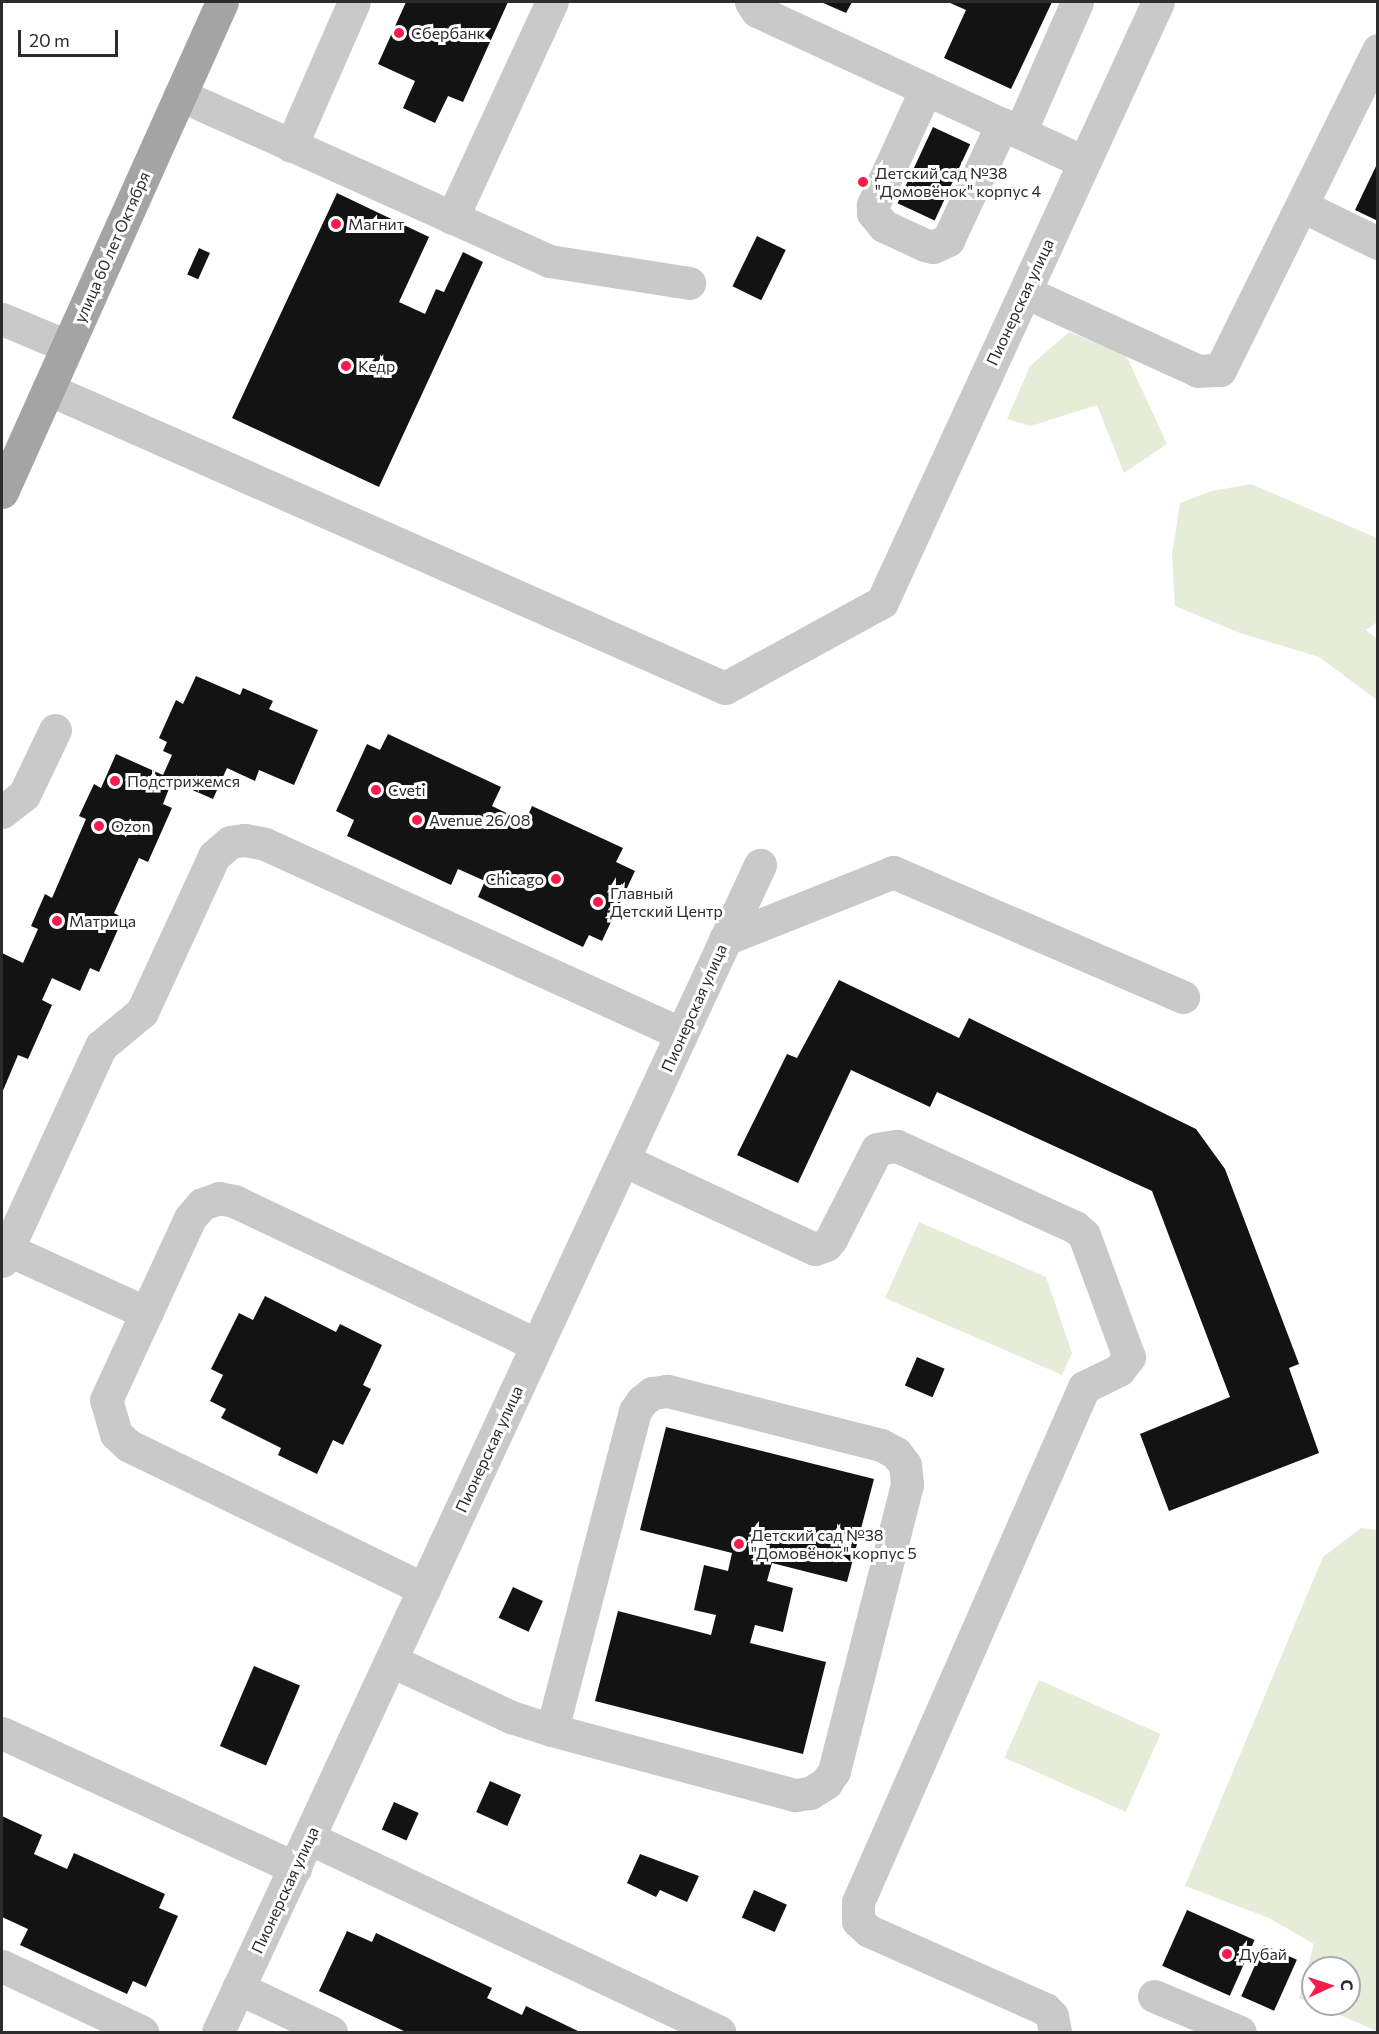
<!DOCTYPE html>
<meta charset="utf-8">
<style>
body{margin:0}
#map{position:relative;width:1379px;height:2034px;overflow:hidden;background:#fff;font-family:Commissioner,sans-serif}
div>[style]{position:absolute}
.green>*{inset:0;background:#e5ecd8;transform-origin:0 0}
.building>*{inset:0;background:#131313;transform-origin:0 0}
.minor>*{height:33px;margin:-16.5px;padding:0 16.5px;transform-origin:16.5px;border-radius:16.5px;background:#c9c9c9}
.major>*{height:33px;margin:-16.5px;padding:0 16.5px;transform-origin:16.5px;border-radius:16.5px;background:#a4a4a4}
.dots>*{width:16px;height:16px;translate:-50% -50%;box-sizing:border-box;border:3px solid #fff;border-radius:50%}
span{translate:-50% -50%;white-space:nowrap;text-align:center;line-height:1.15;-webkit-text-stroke:6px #fff;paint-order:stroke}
.poi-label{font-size:16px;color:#2c2c2c}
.left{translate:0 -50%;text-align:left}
.right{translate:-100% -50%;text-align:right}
.street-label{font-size:16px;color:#2c2c2c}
.frame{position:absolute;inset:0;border:3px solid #2c2c2c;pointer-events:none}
.north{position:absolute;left:1301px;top:1956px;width:60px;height:60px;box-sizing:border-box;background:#fff;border:2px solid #ababab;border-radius:50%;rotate:87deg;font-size:16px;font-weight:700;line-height:24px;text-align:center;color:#2c2c2c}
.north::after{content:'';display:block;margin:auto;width:21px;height:27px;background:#f61b49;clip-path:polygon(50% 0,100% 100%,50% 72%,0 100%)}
.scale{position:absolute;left:18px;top:30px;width:100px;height:27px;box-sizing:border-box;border:3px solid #2c2c2c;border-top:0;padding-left:8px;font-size:18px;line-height:21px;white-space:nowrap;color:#2c2c2c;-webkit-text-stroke:4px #fff;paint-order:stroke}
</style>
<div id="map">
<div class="green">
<i style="clip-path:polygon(1069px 332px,1125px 353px,1167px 444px,1124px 473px,1097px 405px,1031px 426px,1007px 419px,1030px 366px)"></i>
<i style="clip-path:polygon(1251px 484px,1377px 538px,1377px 622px,1366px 630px,1377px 639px,1377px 700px,1319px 657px,1240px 633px,1175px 606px,1172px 555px,1180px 503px,1212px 491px)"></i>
<i style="clip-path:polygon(919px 1222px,1046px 1277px,1072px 1353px,1062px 1375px,885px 1298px)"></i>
<i style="clip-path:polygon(1361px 1528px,1378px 1530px,1377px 2031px,1314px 2004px,1349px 2004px,1349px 1968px,1313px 1968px,1313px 2004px,1299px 1998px,1314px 1944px,1269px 1918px,1185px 1886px,1323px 1557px)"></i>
<i style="left:1039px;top:1680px;width:133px;height:85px;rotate:24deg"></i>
</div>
<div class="building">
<i style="clip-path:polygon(406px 2px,508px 2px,463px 102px,448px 96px,435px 123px,403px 108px,415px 81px,378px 64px)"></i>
<i style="clip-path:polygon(821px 2px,852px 2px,846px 13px)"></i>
<i style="clip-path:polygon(948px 2px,1052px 2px,1011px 89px,944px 58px,966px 10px)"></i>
<i style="left:933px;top:127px;width:41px;height:84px;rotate:25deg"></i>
<i style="clip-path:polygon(1378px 162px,1378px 221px,1355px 210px)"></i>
<i style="clip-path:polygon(337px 193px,429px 237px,399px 302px,425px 314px,436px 289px,444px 292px,463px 252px,483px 262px,379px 487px,232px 418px)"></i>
<i style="left:757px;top:236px;width:32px;height:56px;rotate:26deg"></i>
<i style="left:199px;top:248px;width:12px;height:29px;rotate:24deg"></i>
<i style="clip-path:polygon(196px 676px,240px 695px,243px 688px,273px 701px,269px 709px,318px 730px,294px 785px,259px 770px,255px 781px,227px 768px,213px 799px,172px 781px,163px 804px,172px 808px,148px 862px,139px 858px,114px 913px,123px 918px,99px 972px,90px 968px,80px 991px,52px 978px,42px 1000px,52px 1005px,28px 1059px,18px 1055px,2px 1093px,2px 953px,23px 963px,38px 929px,31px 926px,45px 894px,52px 898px,86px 819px,79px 816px,94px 784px,101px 788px,116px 754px,163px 775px,172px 755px,163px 751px,167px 742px,159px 738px,176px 700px,183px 704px)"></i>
<i style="clip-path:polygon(388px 734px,501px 787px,492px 806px,525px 822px,532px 806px,623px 848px,616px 862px,635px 871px,602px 941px,589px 935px,583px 947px,478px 897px,485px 881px,458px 869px,451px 885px,347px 836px,354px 820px,336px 811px,367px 744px,380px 750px)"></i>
<i style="clip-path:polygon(839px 980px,959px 1038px,969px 1018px,1196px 1129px,1225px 1169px,1299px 1364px,1289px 1368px,1319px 1453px,1169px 1511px,1140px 1434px,1230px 1397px,1152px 1191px,937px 1092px,930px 1107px,851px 1070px,798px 1183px,737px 1155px,787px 1054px,797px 1058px)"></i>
<i style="clip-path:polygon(265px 1296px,336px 1332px,340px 1324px,382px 1345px,363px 1385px,371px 1389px,343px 1445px,333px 1440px,317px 1474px,278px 1455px,281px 1448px,221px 1418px,226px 1409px,210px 1401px,223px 1375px,211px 1369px,239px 1313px,253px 1320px)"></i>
<i style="left:917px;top:1357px;width:30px;height:31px;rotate:23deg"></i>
<i style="clip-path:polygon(666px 1427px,874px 1479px,847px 1582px,772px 1563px,767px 1581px,793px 1588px,783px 1632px,755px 1625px,750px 1643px,826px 1662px,803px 1754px,595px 1701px,618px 1611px,711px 1635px,716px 1615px,694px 1610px,704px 1565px,728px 1571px,732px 1553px,640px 1530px)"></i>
<i style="left:513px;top:1587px;width:33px;height:34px;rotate:25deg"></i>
<i style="left:254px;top:1666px;width:50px;height:87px;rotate:23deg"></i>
<i style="left:490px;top:1781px;width:34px;height:34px;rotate:24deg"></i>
<i style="left:394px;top:1802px;width:27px;height:30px;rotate:24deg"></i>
<i style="clip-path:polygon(2px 1816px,42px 1835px,34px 1854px,67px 1869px,74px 1853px,165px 1894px,159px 1908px,178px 1916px,146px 1987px,133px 1981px,127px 1994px,20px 1945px,28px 1929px,2px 1917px)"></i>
<i style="clip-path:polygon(640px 1854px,699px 1876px,687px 1902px,660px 1890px,656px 1897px,627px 1883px)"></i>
<i style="left:754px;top:1890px;width:36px;height:30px;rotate:24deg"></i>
<i style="left:1187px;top:1910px;width:74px;height:61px;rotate:24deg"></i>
<i style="clip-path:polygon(347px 1931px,372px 1942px,376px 1933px,492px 1988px,487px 1998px,522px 2015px,526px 2006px,580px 2032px,406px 2032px,319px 1991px)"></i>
<i style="left:1264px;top:1945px;width:36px;height:56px;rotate:24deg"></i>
</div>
<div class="minor">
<i style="left:751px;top:2px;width:11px;rotate:56deg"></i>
<i style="left:757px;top:11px;width:360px;rotate:24.8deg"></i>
<i style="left:926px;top:89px;width:128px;rotate:114.6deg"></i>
<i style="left:873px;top:205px;width:8px;rotate:90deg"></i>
<i style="left:873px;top:213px;width:17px;rotate:50deg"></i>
<i style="left:884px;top:226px;width:45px;rotate:24.9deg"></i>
<i style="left:925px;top:245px;width:8px;rotate:14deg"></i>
<i style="left:933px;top:247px;width:17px;rotate:-25deg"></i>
<i style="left:948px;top:240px;width:128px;rotate:-65deg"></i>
<i style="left:180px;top:95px;width:405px;rotate:24.2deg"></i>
<i style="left:549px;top:261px;width:142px;rotate:8.9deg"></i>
<i style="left:1020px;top:132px;width:142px;rotate:-66.3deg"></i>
<i style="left:291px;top:146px;width:157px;rotate:-66.4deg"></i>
<i style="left:1302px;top:206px;width:85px;rotate:26deg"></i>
<i style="left:452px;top:218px;width:238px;rotate:-65.2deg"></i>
<i style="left:1025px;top:292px;width:190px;rotate:24.5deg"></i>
<i style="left:1198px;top:371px;width:22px;rotate:-3deg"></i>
<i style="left:1220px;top:370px;width:357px;rotate:-63.7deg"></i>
<i style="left:2px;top:319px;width:70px;rotate:22.6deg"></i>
<i style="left:48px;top:389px;width:740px;rotate:23.83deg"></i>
<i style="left:725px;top:688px;width:179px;rotate:-28.7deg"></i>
<i style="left:882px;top:602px;width:660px;rotate:-65.3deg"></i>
<i style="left:2px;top:812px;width:28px;rotate:-38deg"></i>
<i style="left:24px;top:795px;width:72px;rotate:-64.5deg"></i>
<i style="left:725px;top:939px;width:181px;rotate:-21.7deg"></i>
<i style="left:893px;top:872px;width:316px;rotate:23.3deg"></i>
<i style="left:625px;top:1161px;width:209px;rotate:24.9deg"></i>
<i style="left:815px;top:1249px;width:12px;rotate:-20deg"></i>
<i style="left:826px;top:1245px;width:8px;rotate:-50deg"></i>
<i style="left:831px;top:1239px;width:101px;rotate:-62.9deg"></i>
<i style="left:877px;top:1149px;width:20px;rotate:-9deg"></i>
<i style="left:897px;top:1146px;width:196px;rotate:24.5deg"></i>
<i style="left:1075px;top:1227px;width:12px;rotate:42deg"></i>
<i style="left:1084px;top:1235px;width:130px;rotate:69.8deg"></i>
<i style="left:1129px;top:1357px;width:16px;rotate:128deg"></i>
<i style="left:1119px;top:1370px;width:39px;rotate:154deg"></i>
<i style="left:1084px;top:1387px;width:562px;rotate:113.69deg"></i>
<i style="left:858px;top:1902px;width:19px;rotate:90deg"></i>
<i style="left:858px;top:1921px;width:15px;rotate:42deg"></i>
<i style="left:869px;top:1931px;width:193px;rotate:23.9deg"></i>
<i style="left:1045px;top:2009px;width:10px;rotate:45deg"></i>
<i style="left:1052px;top:2016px;width:16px;rotate:79deg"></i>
<i style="left:2px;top:1247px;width:159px;rotate:24.5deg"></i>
<i style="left:2px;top:1261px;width:237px;rotate:-65.3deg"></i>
<i style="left:101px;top:1046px;width:53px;rotate:-39.7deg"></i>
<i style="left:142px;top:1012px;width:172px;rotate:-65.2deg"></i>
<i style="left:214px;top:856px;width:21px;rotate:-41deg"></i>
<i style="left:230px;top:842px;width:15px;rotate:-8deg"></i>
<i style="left:245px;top:840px;width:20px;rotate:11deg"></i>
<i style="left:265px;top:844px;width:458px;rotate:24.5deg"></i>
<i style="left:424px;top:1589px;width:329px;rotate:-154.1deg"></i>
<i style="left:128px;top:1445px;width:16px;rotate:-137deg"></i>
<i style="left:116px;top:1434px;width:35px;rotate:-106deg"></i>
<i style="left:106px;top:1400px;width:200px;rotate:-65.2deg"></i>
<i style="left:190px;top:1218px;width:18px;rotate:-49deg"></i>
<i style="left:202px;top:1204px;width:18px;rotate:-19deg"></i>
<i style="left:219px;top:1198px;width:15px;rotate:11deg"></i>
<i style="left:234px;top:1201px;width:335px;rotate:25.4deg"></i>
<i style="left:392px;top:1661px;width:132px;rotate:25.2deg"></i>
<i style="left:511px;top:1717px;width:43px;rotate:17.6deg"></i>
<i style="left:552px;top:1730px;width:252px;rotate:15deg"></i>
<i style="left:795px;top:1795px;width:15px;rotate:-8deg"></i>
<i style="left:810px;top:1793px;width:19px;rotate:-32deg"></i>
<i style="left:826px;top:1783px;width:14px;rotate:-56deg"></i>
<i style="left:834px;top:1771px;width:296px;rotate:-75.7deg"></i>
<i style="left:907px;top:1484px;width:19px;rotate:-96deg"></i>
<i style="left:905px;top:1465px;width:15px;rotate:-127deg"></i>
<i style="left:896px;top:1453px;width:17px;rotate:-152deg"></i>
<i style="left:881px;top:1445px;width:221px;rotate:-165.8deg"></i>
<i style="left:667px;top:1391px;width:15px;rotate:172deg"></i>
<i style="left:652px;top:1393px;width:13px;rotate:141deg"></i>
<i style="left:642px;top:1401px;width:12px;rotate:125deg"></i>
<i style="left:635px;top:1411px;width:330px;rotate:104.6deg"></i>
<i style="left:2px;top:1733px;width:323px;rotate:24.7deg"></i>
<i style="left:309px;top:1838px;width:454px;rotate:25.3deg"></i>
<i style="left:2px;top:1966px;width:155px;rotate:25.2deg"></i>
<i style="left:238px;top:1988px;width:103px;rotate:25.3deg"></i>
<i style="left:1154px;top:1996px;width:93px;rotate:22.7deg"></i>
<i style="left:218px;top:2032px;width:1287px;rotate:-65.09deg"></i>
</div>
<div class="major">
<i style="left:2px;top:492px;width:537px;rotate:-65.82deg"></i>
</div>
<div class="dots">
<i style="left:399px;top:33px;background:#f61b49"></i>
<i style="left:863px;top:182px;background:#f61b49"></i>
<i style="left:336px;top:224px;background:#f61b49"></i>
<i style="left:346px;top:366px;background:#f61b49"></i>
<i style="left:115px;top:781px;background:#f61b49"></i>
<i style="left:376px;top:790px;background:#f61b49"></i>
<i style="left:417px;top:820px;background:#f61b49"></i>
<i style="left:99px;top:826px;background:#f61b49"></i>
<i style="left:556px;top:879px;background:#f61b49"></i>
<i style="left:598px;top:902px;background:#f61b49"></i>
<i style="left:57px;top:921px;background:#f61b49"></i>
<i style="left:739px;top:1544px;background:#f61b49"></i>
<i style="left:1227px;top:1954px;background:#f61b49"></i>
</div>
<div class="poi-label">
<span class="left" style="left:411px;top:33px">Сбербанк</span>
<span class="left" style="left:875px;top:182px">Детский сад №38<br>"Домовёнок" корпус 4</span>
<span class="left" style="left:348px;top:224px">Магнит</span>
<span class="left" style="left:358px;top:366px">Кедр</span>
<span class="left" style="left:127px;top:781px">Подстрижемся</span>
<span class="left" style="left:388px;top:790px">Cveti</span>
<span class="left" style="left:429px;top:820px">Avenue 26/08</span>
<span class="left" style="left:111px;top:826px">Ozon</span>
<span class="right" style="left:544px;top:879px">Chicago</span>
<span class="left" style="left:610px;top:902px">Главный<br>Детский Центр</span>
<span class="left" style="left:69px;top:921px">Матрица</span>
<span class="left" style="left:751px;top:1544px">Детский сад №38<br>"Домовёнок" корпус 5</span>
<span class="left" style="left:1239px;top:1954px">Дубай</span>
</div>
<div class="street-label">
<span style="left:112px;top:247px;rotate:-66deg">улица 60 лет Октября</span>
<span style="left:1020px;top:302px;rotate:-65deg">Пионерская улица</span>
<span style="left:694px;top:1008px;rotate:-66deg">Пионерская улица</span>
<span style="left:489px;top:1449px;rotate:-65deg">Пионерская улица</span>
<span style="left:285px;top:1890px;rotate:-65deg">Пионерская улица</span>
</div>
<div class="frame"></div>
<div class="north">С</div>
<div class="scale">20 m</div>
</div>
